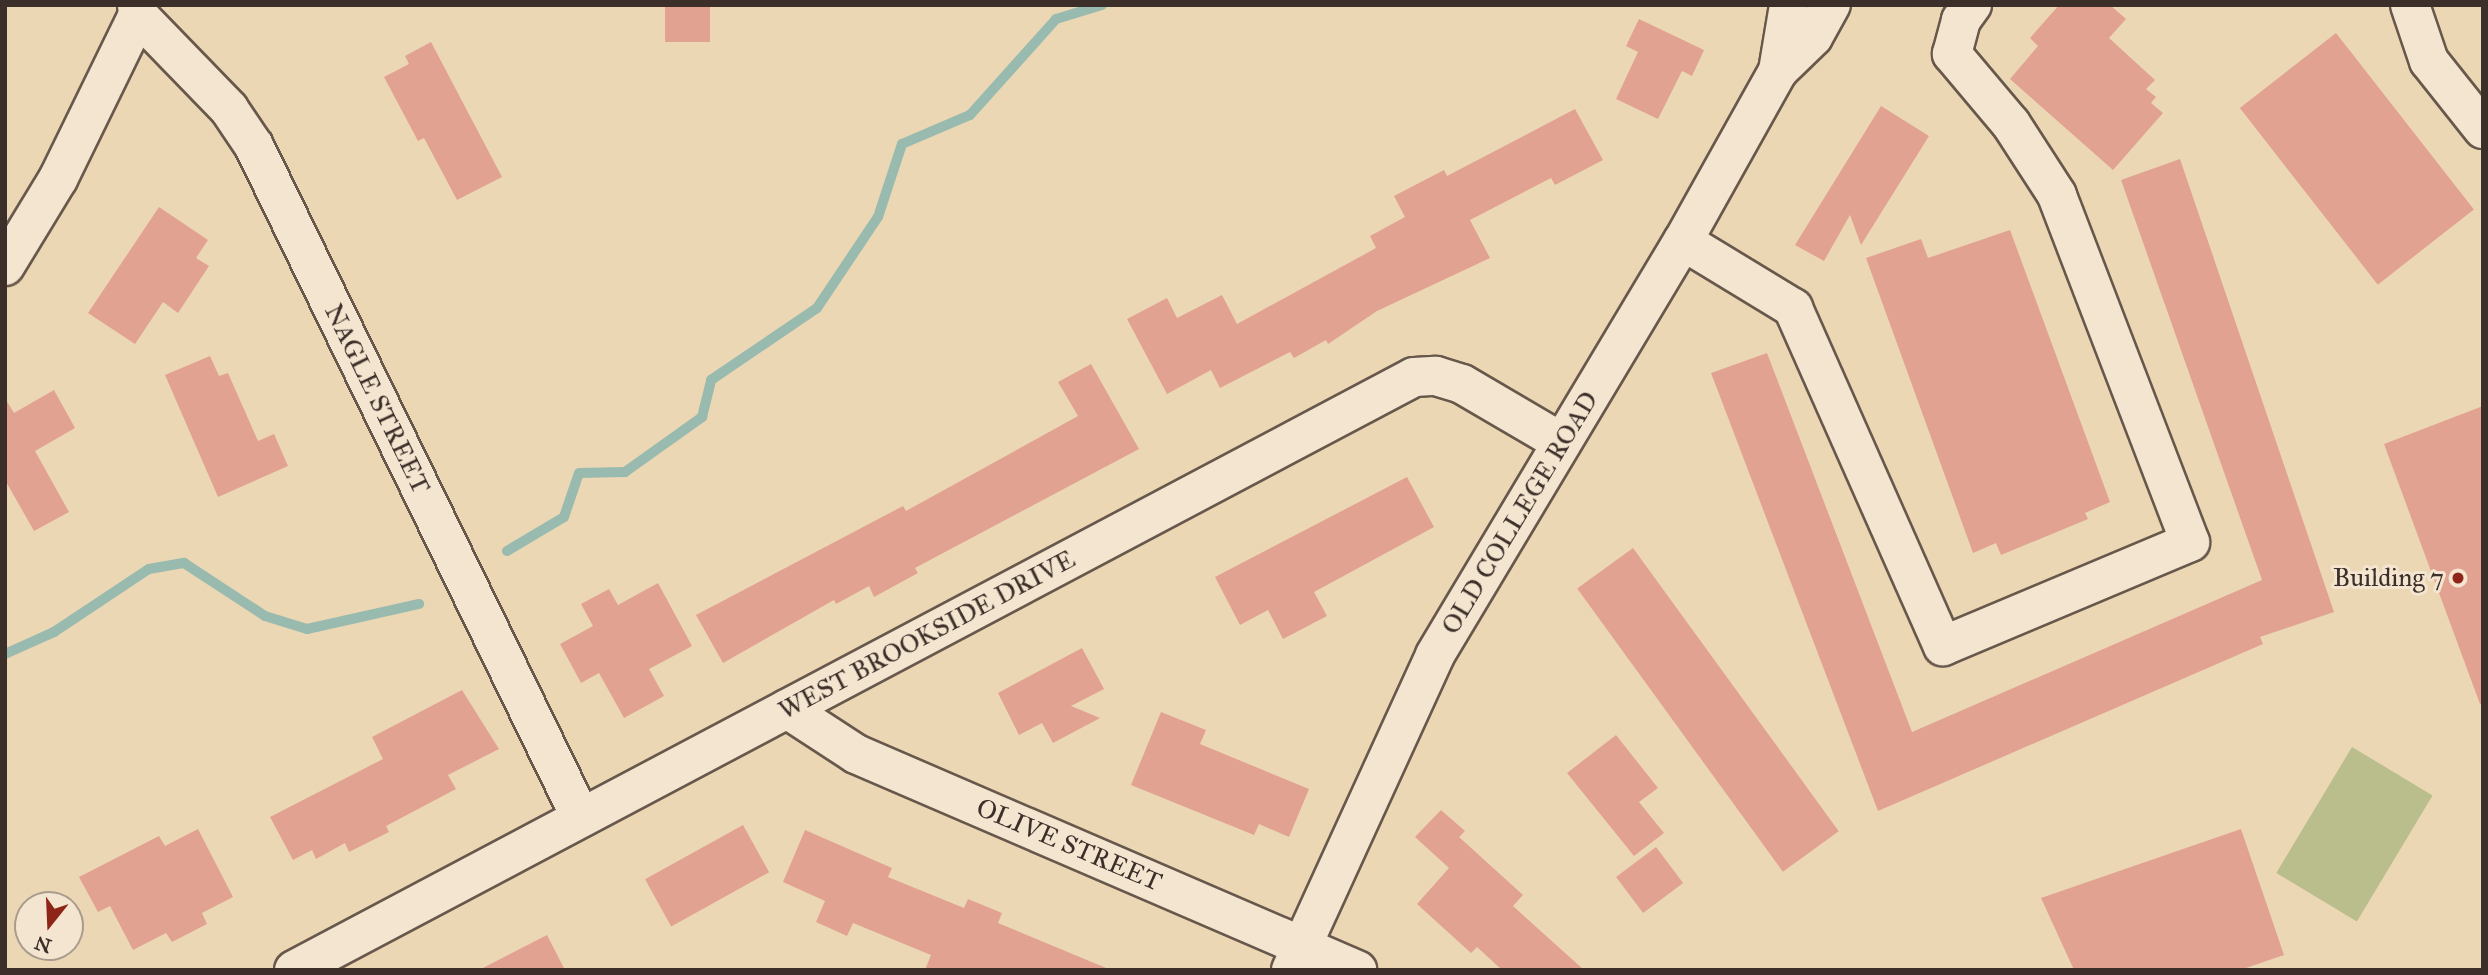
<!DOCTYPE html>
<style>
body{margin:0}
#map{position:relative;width:2488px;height:975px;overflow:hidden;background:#ecd7b5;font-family:"IM FELL Great Primer",serif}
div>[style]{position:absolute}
.green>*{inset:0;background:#babd8c;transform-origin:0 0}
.stream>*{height:10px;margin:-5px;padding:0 5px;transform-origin:5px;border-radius:5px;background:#99baae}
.building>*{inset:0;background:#e2a291;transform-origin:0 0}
.roads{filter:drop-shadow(2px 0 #68584c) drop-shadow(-2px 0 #68584c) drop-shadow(0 2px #68584c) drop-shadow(0 -2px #68584c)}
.minor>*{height:38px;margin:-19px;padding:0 19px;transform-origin:19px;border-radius:19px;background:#f3e5cf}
.dots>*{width:19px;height:19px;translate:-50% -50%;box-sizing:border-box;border:4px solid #f3e5cf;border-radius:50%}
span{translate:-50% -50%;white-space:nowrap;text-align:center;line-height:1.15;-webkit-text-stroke:6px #f3e5cf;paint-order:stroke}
.street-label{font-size:26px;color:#3c2e29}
.poi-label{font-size:26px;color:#3c2e29}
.right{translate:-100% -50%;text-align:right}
.frame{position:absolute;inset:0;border:7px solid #3c2e29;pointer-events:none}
.north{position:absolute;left:14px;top:891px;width:70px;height:70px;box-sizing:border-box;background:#f3e5cf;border:2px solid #aa9c8d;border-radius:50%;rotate:198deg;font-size:19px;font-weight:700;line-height:28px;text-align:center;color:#3c2e29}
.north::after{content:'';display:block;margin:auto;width:24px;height:32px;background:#8f2418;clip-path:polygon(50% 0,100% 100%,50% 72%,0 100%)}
</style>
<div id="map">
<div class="green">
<i style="left:2352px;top:747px;width:94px;height:147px;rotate:31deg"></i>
</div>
<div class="stream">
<i style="left:507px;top:551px;width:66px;rotate:-30.8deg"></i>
<i style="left:564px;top:517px;width:46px;rotate:-71.2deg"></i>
<i style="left:579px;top:473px;width:46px;rotate:-1.2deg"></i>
<i style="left:625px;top:472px;width:95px;rotate:-35.5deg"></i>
<i style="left:702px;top:417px;width:38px;rotate:-76deg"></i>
<i style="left:711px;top:380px;width:128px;rotate:-34.2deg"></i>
<i style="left:817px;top:308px;width:110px;rotate:-56.2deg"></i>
<i style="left:878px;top:217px;width:77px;rotate:-71.8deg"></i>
<i style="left:902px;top:144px;width:74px;rotate:-23.1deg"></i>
<i style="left:970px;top:115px;width:129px;rotate:-48.1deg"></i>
<i style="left:1056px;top:19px;width:48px;rotate:-16.9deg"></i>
<i style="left:5px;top:654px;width:54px;rotate:-24.2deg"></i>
<i style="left:54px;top:632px;width:114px;rotate:-33.6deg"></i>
<i style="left:149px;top:569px;width:36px;rotate:-10deg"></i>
<i style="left:184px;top:563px;width:97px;rotate:33.2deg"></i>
<i style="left:265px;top:616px;width:44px;rotate:17.2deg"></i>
<i style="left:307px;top:629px;width:115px;rotate:-12.6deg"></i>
</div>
<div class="building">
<i style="left:665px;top:5px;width:45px;height:37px"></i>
<i style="clip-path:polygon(2059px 5px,2110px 5px,2126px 19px,2109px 38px,2155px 80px,2146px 89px,2156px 97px,2151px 103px,2163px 113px,2113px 170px,2010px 79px,2038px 46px,2030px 38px)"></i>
<i style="clip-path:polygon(1639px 19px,1704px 50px,1692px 76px,1682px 71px,1658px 119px,1616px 99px,1638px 52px,1626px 46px)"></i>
<i style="left:2336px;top:33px;width:224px;height:122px;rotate:52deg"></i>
<i style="clip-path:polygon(431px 42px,502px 177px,457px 200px,424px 138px,418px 141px,384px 77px,409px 64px,405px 56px)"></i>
<i style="clip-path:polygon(1881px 106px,1929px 136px,1861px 245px,1850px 215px,1824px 261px,1795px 245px)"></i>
<i style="clip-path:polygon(1575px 109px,1603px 160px,1555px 185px,1551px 178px,1470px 220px,1490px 258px,1377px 311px,1328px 344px,1326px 340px,1294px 358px,1290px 352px,1220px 388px,1211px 370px,1167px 394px,1127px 319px,1167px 298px,1177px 318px,1222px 295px,1237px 324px,1376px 248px,1370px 236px,1405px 217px,1394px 196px,1444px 170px,1447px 176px)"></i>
<i style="clip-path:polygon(2180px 159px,2334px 612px,2260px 637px,2263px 644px,1878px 811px,1711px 373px,1767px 353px,1912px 732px,2262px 580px,2121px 180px)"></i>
<i style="clip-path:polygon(159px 207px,208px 240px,196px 258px,209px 266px,178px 313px,163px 302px,135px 344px,88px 313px)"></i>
<i style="clip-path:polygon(2010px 230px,2110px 502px,2085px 513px,2088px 519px,2001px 555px,1996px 543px,1973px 553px,1866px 258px,1921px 239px,1928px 258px)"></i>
<i style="clip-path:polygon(210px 356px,219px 376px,228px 373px,258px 441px,274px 434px,288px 466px,218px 497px,165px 375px)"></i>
<i style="clip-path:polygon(1091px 364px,1139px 449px,915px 568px,918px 573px,874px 597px,869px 586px,836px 604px,834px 600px,723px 663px,696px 615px,903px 506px,906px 511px,1078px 416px,1058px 382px)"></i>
<i style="clip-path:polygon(54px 390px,75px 428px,35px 451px,69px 512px,34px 531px,5px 480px,5px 398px,14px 413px)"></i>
<i style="clip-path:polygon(2483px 406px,2483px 703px,2480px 704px,2384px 444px)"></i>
<i style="clip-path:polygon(1407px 477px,1434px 527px,1314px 592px,1327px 616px,1283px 639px,1268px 610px,1240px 625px,1215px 577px)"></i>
<i style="left:1633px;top:548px;width:350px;height:69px;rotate:54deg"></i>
<i style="clip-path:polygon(658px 583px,692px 646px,649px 669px,664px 696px,624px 718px,599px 673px,581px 683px,560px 644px,593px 626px,581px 604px,609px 589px,618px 605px)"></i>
<i style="clip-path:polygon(1082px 648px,1104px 689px,1071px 706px,1100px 718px,1053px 743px,1042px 723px,1019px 735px,998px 693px)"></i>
<i style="clip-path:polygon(462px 690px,499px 749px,448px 775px,456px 789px,386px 826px,389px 832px,349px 852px,345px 843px,316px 859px,312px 850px,293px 860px,270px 817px,383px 759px,372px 737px)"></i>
<i style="clip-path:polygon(1161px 712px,1206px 730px,1200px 744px,1309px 789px,1289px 837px,1259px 824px,1254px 835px,1131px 785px)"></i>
<i style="clip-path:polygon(1616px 735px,1658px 788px,1639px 802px,1664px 833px,1634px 856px,1567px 773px)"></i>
<i style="clip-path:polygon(1441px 810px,1465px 831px,1459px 837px,1523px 895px,1513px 906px,1584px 970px,1502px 970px,1477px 947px,1471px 953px,1417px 904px,1449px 868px,1415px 837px)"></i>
<i style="left:743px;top:825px;width:54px;height:112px;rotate:61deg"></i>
<i style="clip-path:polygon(198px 829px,233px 897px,202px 913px,207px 924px,172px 942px,166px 933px,133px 950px,110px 906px,98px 912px,79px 877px,159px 836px,165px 846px)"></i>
<i style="clip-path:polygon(2241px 829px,2284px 955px,2240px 970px,2074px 970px,2041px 898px)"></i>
<i style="clip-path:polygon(805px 830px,892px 868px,888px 877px,964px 908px,968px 899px,1002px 913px,998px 923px,1111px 970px,925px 970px,931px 955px,853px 923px,847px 936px,816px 922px,825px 901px,783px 882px)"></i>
<i style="left:1656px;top:847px;width:45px;height:50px;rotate:53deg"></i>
<i style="clip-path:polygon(547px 935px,565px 970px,479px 970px)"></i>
</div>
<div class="roads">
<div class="minor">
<i style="left:137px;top:5px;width:10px;rotate:84deg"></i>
<i style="left:138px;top:15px;width:131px;rotate:45.9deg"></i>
<i style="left:229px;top:109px;width:45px;rotate:56deg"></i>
<i style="left:254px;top:146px;width:747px;rotate:64.05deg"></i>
<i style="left:2410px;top:5px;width:59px;rotate:71.3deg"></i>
<i style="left:2429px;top:61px;width:87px;rotate:51.5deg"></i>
<i style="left:1778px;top:71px;width:67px;rotate:-80.5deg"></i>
<i style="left:1683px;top:241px;width:129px;rotate:31.3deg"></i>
<i style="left:1793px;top:308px;width:370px;rotate:66.1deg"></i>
<i style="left:1943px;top:646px;width:268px;rotate:-22.8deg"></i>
<i style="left:2190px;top:542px;width:372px;rotate:-111deg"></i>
<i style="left:2057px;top:195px;width:85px;rotate:-122.9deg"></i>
<i style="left:2011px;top:124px;width:92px;rotate:-130.1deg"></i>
<i style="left:1952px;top:54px;width:35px;rotate:-75deg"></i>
<i style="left:1961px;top:20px;width:19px;rotate:-54deg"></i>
<i style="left:5px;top:266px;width:102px;rotate:-58.7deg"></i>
<i style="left:58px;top:179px;width:182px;rotate:-64deg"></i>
<i style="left:787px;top:709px;width:82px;rotate:33.1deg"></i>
<i style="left:856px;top:754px;width:546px;rotate:23.32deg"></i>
<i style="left:294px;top:970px;width:1267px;rotate:-27.9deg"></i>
<i style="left:1414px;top:377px;width:22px;rotate:-3deg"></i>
<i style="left:1436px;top:376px;width:27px;rotate:17deg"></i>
<i style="left:1462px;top:384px;width:115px;rotate:30.4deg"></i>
<i style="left:1291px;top:970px;width:346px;rotate:-65.4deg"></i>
<i style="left:1435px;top:655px;width:483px;rotate:-59.1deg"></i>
<i style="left:1683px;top:241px;width:195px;rotate:-60.8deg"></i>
<i style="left:1778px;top:71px;width:49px;rotate:-44.2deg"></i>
<i style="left:1813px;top:37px;width:37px;rotate:-61deg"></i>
</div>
</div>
<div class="dots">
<i style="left:2458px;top:578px;background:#8f2418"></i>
</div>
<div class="street-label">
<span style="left:377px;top:399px;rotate:64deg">NAGLE STREET</span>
<span style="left:1520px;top:513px;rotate:-59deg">OLD COLLEGE ROAD</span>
<span style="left:927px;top:635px;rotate:-28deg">WEST BROOKSIDE DRIVE</span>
<span style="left:1069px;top:845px;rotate:23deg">OLIVE STREET</span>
</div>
<div class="poi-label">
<span class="right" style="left:2444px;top:578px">Building 7</span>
</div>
<div class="frame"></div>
<div class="north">N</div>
</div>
